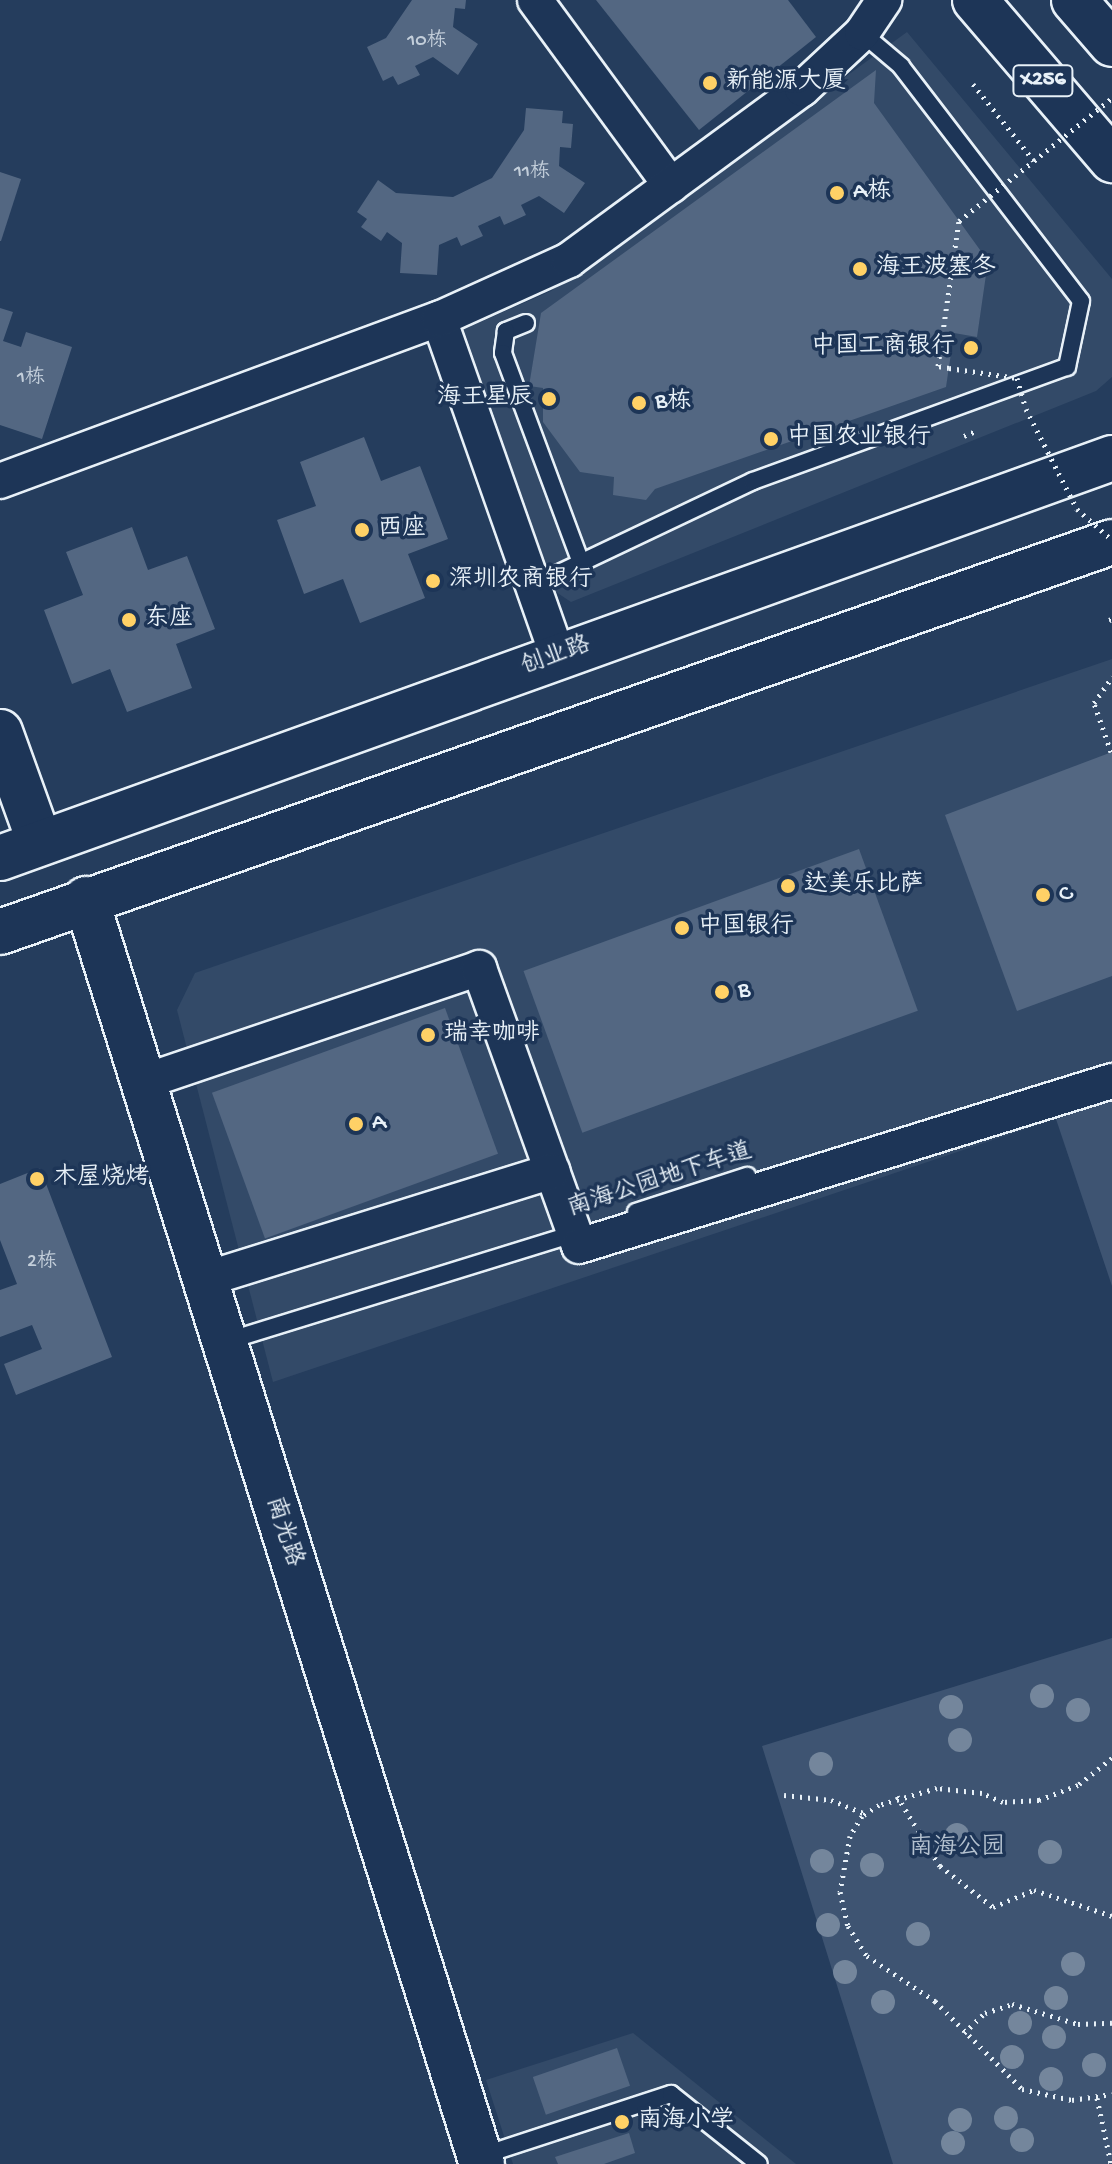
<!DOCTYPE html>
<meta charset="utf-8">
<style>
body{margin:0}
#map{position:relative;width:1112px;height:2164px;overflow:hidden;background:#253d5d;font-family:"Gochi Hand","LXGW WenKai TC",sans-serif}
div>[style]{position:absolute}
.built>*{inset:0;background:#334a68}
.green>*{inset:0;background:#3e5472}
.building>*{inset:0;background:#536782;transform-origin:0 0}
.path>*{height:5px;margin-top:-2.5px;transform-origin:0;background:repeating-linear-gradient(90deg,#e8f1f8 0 2px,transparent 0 8px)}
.roads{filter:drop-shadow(2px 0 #e8f1f8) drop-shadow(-2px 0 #e8f1f8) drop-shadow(0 2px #e8f1f8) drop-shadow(0 -2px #e8f1f8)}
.lane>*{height:16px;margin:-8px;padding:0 8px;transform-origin:8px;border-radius:8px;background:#1d3557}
.street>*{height:34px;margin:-17px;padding:0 17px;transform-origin:17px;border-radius:17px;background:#1d3557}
.secondary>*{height:44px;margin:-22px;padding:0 22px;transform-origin:22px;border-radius:22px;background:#1d3557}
.primary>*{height:44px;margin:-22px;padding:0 22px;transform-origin:22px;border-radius:22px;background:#1d3557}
.path-bridge>*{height:5px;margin-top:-2.5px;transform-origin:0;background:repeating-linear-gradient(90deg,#e8f1f8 0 2px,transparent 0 8px)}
.trees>*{width:24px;height:24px;margin:-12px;border-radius:50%;background:#74869c}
.dots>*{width:22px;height:22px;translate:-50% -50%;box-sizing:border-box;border:4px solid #1d3557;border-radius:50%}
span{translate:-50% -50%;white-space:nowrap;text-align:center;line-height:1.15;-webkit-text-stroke:7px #1d3557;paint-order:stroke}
.number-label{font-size:20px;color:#c3ceda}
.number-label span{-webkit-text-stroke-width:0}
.shield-label span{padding:2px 6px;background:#1d3557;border:2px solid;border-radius:6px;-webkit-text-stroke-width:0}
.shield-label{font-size:22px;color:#e8f1f8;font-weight:700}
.poi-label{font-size:24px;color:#e8f1f8}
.left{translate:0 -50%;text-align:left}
.right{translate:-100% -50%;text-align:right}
.street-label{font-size:24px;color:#e8f1f8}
.park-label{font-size:24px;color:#b5c2d0}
</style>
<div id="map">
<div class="built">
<i style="clip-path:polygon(907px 32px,1112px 279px,1112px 377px,1096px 391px,571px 602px,550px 588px,460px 331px,551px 291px)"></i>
<i style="clip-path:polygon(1112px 659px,1112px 1100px,273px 1382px,177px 1010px,195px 973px)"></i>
<i style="clip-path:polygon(633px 2033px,796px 2164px,513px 2164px,486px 2080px)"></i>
</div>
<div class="green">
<i style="clip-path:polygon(1112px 1100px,1112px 1286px,1056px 1119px)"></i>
<i style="clip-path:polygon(1112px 1638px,1112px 2164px,893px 2164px,762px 1746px)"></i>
</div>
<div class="building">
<i style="clip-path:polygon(412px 0,466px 0,465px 9px,455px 8px,453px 27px,478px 44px,458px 75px,433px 57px,415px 66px,420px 75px,398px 85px,393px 76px,383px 81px,367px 47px,386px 38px)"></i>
<i style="clip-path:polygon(596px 0,788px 0,816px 37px,699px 130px)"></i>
<i style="clip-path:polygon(876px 70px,874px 103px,988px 261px,977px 337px,954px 333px,946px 387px,655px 489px,646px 500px,613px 495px,614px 477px,580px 472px,543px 422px,543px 388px,529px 386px,541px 313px)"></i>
<i style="clip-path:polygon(526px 108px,563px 111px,562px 123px,573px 124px,571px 148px,560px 147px,559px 166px,585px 183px,564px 213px,539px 196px,521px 205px,526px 215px,504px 225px,500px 216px,478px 226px,483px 236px,461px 246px,457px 237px,439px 245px,437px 275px,400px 273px,402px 243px,387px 232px,381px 241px,361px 227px,367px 219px,357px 212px,378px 180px,396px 193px,453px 197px,492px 178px,524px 130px)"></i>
<i style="clip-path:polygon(0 172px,21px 179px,1px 241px,0 241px)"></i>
<i style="clip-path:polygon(0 308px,13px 312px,3px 341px,21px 347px,26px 332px,72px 347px,42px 439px,0 425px)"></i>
<i style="clip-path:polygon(364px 437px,381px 481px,420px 466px,448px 539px,408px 554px,425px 598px,360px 623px,343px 579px,304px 594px,277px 520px,316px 506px,300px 462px)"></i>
<i style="clip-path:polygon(132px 527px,148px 570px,187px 556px,215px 629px,176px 644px,192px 688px,127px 712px,110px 669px,72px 684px,44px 610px,83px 595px,66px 552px)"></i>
<i style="clip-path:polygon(1112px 752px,1112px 976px,1017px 1011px,945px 815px)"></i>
<i style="left:859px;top:849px;width:172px;height:357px;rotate:70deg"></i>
<i style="left:445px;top:1008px;width:155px;height:248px;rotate:70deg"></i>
<i style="clip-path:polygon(40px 1168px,112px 1357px,16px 1395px,4px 1364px,42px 1349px,32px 1325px,0 1337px,0 1290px,17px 1284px,0 1240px,0 1184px)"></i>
<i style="left:617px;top:2048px;width:40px;height:89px;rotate:71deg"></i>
<i style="clip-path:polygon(629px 2133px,635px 2153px,604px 2164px,558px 2164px,555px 2157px)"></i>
</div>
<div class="path">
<i style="left:973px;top:84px;width:98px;rotate:51.6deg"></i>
<i style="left:949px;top:368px;width:11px;rotate:-170deg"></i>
<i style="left:938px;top:366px;width:147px;rotate:-81.8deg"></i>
<i style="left:964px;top:436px;width:15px;rotate:-23deg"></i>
<i style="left:1109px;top:620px;width:3px;rotate:-18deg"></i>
<i style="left:1111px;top:752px;width:52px;rotate:-109.1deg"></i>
<i style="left:1094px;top:703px;width:32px;rotate:-55deg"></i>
<i style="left:1112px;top:1758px;width:43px;rotate:141.5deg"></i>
<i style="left:1078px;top:1785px;width:42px;rotate:159deg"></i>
<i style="left:1039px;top:1800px;width:36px;rotate:177deg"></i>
<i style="left:1003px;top:1802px;width:23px;rotate:-157deg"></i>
<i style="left:982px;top:1793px;width:45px;rotate:-173.7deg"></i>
<i style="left:937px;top:1788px;width:60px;rotate:163.7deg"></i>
<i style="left:879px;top:1805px;width:20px;rotate:147deg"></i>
<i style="left:862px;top:1816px;width:23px;rotate:121deg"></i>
<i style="left:850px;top:1836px;width:57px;rotate:100.1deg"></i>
<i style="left:840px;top:1892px;width:35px;rotate:77deg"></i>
<i style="left:848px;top:1926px;width:36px;rotate:58deg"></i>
<i style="left:867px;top:1956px;width:82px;rotate:33.5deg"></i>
<i style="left:935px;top:2001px;width:124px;rotate:45.3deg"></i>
<i style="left:1022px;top:2089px;width:51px;rotate:12.4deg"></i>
<i style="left:1072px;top:2100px;width:40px;rotate:-8.5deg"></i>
<i style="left:784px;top:1795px;width:47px;rotate:6.1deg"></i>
<i style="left:831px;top:1800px;width:37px;rotate:22deg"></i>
<i style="left:897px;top:1796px;width:82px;rotate:58.4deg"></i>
<i style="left:940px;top:1866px;width:67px;rotate:37.7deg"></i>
<i style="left:993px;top:1907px;width:44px;rotate:-22.5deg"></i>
<i style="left:1034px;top:1890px;width:82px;rotate:18.4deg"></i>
<i style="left:964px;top:2033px;width:29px;rotate:-44deg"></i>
<i style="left:985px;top:2013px;width:28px;rotate:-18deg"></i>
<i style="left:1012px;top:2004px;width:69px;rotate:16.9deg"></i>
<i style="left:1078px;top:2024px;width:34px;rotate:-2deg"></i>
<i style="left:1097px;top:2098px;width:67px;rotate:78deg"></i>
</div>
<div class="roads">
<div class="lane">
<i style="left:526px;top:323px;width:22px;rotate:158deg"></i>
<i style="left:506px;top:331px;width:22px;rotate:98deg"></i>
<i style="left:503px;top:353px;width:224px;rotate:69.6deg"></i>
<i style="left:534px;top:585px;width:242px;rotate:-25.4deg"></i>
<i style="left:753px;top:481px;width:334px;rotate:-20deg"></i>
<i style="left:1067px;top:367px;width:67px;rotate:-78deg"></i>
<i style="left:1081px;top:301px;width:296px;rotate:-127.5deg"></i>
<i style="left:901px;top:66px;width:51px;rotate:-139.8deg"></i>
<i style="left:636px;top:1212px;width:117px;rotate:-18deg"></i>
<i style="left:224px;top:1342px;width:369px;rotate:-17.2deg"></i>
<i style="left:481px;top:2156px;width:200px;rotate:-18.1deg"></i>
<i style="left:671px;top:2094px;width:112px;rotate:38.5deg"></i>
</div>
<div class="street">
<i style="left:535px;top:0;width:230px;rotate:53.8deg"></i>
<i style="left:439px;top:319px;width:357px;rotate:70.6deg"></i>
<i style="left:0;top:481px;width:468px;rotate:-20.3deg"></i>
<i style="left:439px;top:319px;width:143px;rotate:-24.4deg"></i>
<i style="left:569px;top:260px;width:289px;rotate:-36.3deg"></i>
<i style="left:802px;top:89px;width:82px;rotate:-43deg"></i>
<i style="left:862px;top:33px;width:40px;rotate:-56deg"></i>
<i style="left:143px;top:1082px;width:355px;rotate:-18.7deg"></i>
<i style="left:479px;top:968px;width:295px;rotate:70.2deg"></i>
<i style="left:579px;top:1246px;width:558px;rotate:-17.2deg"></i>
<i style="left:203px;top:1280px;width:366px;rotate:-17.3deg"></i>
</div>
<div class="secondary">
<i style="left:0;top:732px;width:118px;rotate:70.2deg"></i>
<i style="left:0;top:858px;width:1182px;rotate:-19.78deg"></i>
<i style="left:86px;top:899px;width:1326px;rotate:72.62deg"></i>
<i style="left:0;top:932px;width:1178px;rotate:-19.33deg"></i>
</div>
<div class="primary">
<i style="left:975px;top:0;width:211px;rotate:49.4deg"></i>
<i style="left:1074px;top:0;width:58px;rotate:49.2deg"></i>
</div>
</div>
<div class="path-bridge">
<i style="left:959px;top:221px;width:196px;rotate:-38.8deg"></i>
<i style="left:949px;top:368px;width:69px;rotate:8.4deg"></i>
<i style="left:1017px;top:378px;width:32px;rotate:74deg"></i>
<i style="left:1026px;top:409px;width:112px;rotate:63deg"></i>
<i style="left:1077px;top:509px;width:47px;rotate:41.5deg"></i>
</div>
<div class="trees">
<i style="left:1042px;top:1696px"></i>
<i style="left:951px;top:1707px"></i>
<i style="left:1078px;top:1710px"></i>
<i style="left:960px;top:1740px"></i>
<i style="left:821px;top:1764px"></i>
<i style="left:957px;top:1835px"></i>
<i style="left:1050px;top:1852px"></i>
<i style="left:822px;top:1861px"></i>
<i style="left:872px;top:1865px"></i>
<i style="left:828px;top:1925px"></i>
<i style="left:918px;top:1934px"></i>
<i style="left:1073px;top:1964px"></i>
<i style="left:845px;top:1972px"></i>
<i style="left:1056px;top:1998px"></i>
<i style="left:883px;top:2002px"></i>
<i style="left:1020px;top:2023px"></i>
<i style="left:1054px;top:2037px"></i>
<i style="left:1012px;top:2057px"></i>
<i style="left:1094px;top:2065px"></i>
<i style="left:1051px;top:2079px"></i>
<i style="left:1006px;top:2118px"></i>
<i style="left:960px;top:2120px"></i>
<i style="left:1022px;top:2140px"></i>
<i style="left:953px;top:2143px"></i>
</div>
<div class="dots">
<i style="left:710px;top:83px;background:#ffd166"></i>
<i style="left:837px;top:193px;background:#ffd166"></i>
<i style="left:860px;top:269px;background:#ffd166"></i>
<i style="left:971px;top:348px;background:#ffd166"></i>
<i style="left:549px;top:399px;background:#ffd166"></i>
<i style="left:639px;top:403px;background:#ffd166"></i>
<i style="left:771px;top:439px;background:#ffd166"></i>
<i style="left:362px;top:530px;background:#ffd166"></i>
<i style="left:433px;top:581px;background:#ffd166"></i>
<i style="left:129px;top:620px;background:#ffd166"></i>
<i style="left:788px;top:886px;background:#ffd166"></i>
<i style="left:1043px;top:895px;background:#ffd166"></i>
<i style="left:682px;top:928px;background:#ffd166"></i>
<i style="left:722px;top:992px;background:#ffd166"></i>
<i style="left:428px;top:1035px;background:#ffd166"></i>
<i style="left:356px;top:1124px;background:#ffd166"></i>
<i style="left:37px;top:1179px;background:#ffd166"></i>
<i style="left:622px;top:2122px;background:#ffd166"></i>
</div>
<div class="number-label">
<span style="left:427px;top:41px">10栋</span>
<span style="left:532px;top:172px">11栋</span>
<span style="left:31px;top:378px">1栋</span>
<span style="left:42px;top:1262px">2栋</span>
</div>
<div class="shield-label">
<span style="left:1043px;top:81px">X256</span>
</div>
<div class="poi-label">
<span class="left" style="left:726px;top:83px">新能源大厦</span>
<span class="left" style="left:853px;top:193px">A栋</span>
<span class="left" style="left:876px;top:269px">海王波塞冬</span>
<span class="right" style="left:955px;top:348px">中国工商银行</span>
<span class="right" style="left:533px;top:399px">海王星辰</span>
<span class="left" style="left:655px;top:403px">B栋</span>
<span class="left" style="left:787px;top:439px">中国农业银行</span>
<span class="left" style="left:378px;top:530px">西座</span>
<span class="left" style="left:449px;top:581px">深圳农商银行</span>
<span class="left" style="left:145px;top:620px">东座</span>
<span class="left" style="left:804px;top:886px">达美乐比萨</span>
<span class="left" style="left:1059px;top:895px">C</span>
<span class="left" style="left:698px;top:928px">中国银行</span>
<span class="left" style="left:738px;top:992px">B</span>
<span class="left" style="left:444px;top:1035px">瑞幸咖啡</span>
<span class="left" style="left:372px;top:1124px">A</span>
<span class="left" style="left:53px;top:1179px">木屋烧烤</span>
<span class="left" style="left:638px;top:2122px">南海小学</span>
</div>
<div class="street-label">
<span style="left:556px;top:657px;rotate:-20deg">创业路</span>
<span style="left:660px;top:1181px;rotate:-18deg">南海公园地下车道</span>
<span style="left:283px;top:1532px;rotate:72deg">南光路</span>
</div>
<div class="park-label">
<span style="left:957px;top:1849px">南海公园</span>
</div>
</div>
